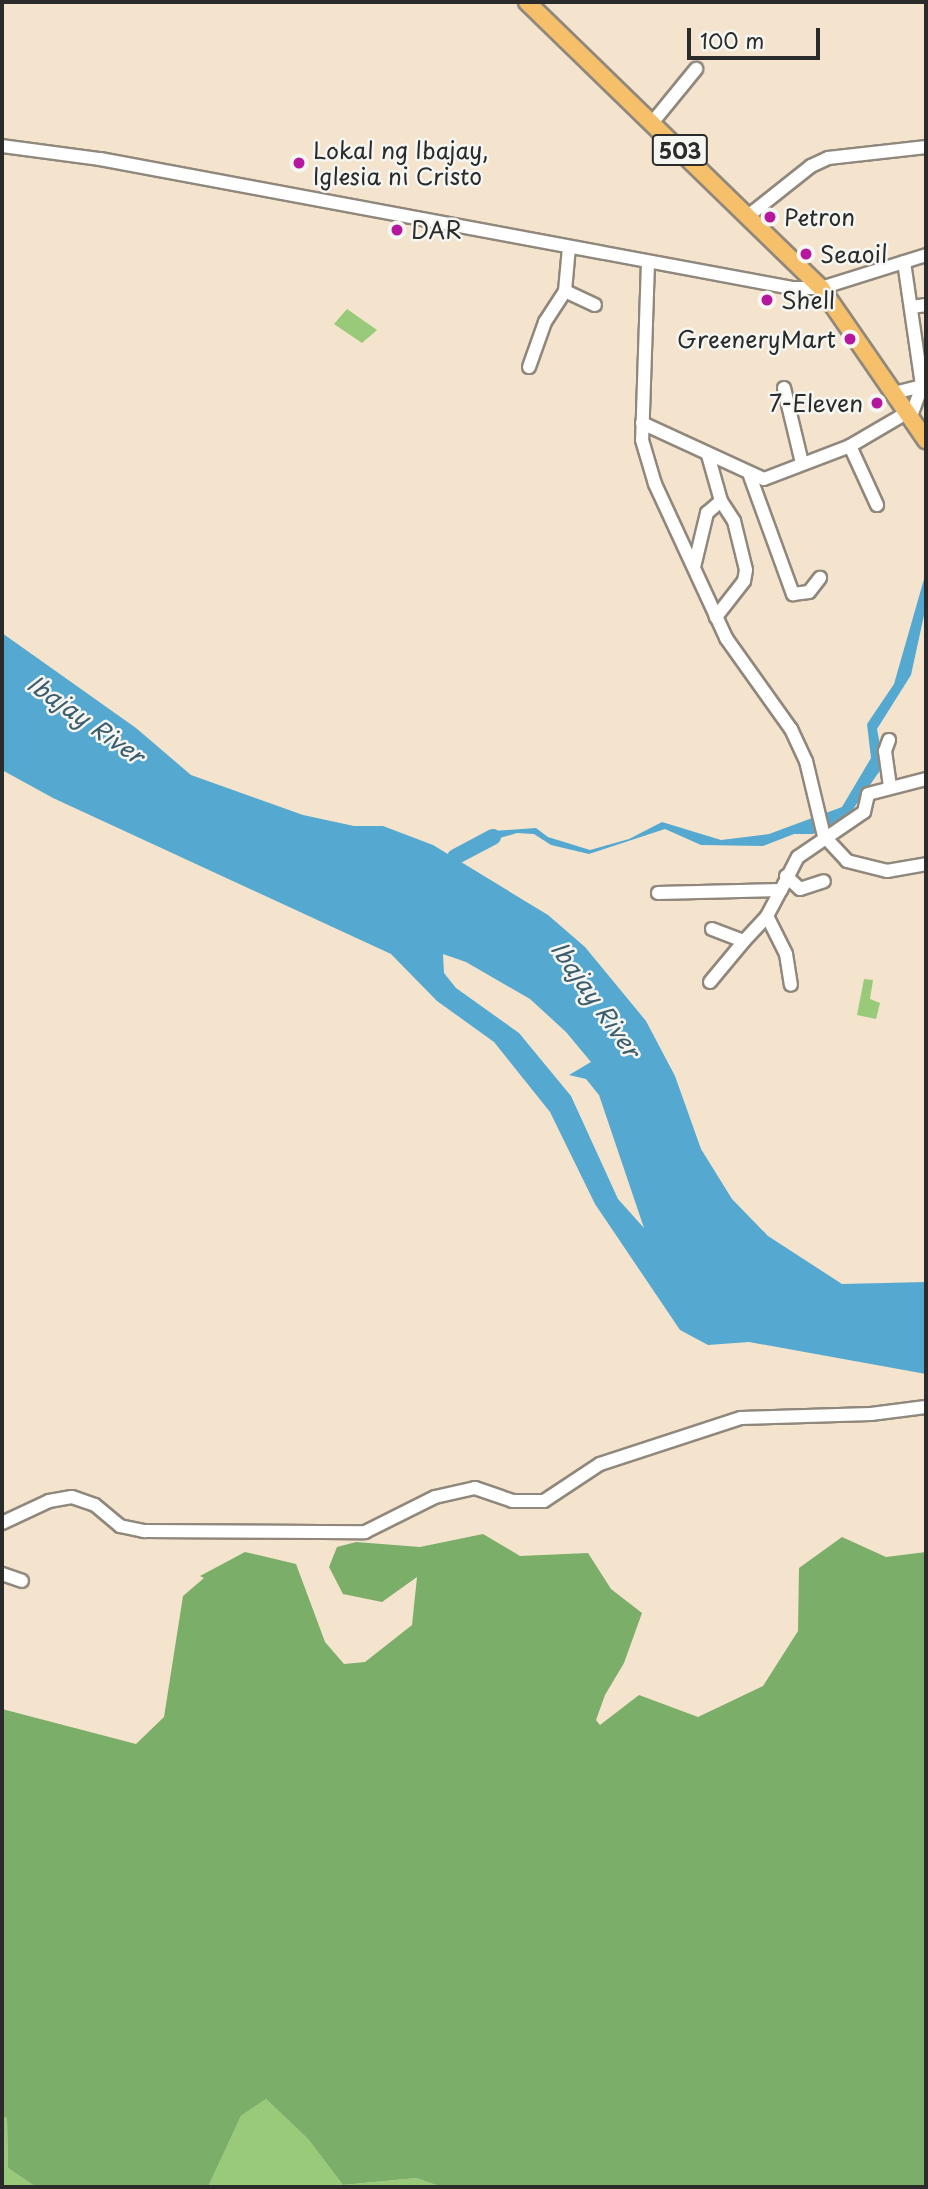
<!DOCTYPE html>
<style>
body{margin:0}
#map{position:relative;width:928px;height:2189px;overflow:hidden;background:#f4e4cd;font-family:"Playpen Sans",sans-serif}
div>[style]{position:absolute}
.green>*{inset:0;background:#99ca79}
.forest>*{inset:0;background:#7aae69}
.water>*{inset:0;background:#55a9d0}
.river>*{height:16px;margin:-8px;padding:0 8px;transform-origin:8px;border-radius:8px;background:#55a9d0}
.roads{filter:drop-shadow(2px 0 #90887c) drop-shadow(-2px 0 #90887c) drop-shadow(0 2px #90887c) drop-shadow(0 -2px #90887c)}
.minor>*{height:12px;margin:-6px;padding:0 6px;transform-origin:6px;border-radius:6px;background:#fff}
.major>*{height:16px;margin:-8px;padding:0 8px;transform-origin:8px;border-radius:8px;background:#f6c06b}
.dots>*{width:19px;height:19px;translate:-50% -50%;box-sizing:border-box;border:4px solid #f6f6f2;border-radius:50%}
span{translate:-50% -50%;white-space:nowrap;text-align:center;line-height:1.15;-webkit-text-stroke:5px #f6f6f2;paint-order:stroke}
.shield-label span{padding:2px 5px;background:#f6f6f2;border:2px solid;border-radius:5px;-webkit-text-stroke-width:0}
.shield-label{font-size:21px;color:#2b2b2b;font-weight:700}
.poi-label{font-size:23px;color:#2b2b2b}
.left{translate:0 -50%;text-align:left}
.right{translate:-100% -50%;text-align:right}
.water-label{font-size:24px;color:#3c5d6d;font-style:italic}
.frame{position:absolute;inset:0;border:4px solid #2b2b2b;pointer-events:none}
.scale{position:absolute;left:687px;top:28px;width:133px;height:32px;box-sizing:border-box;border:4px solid #2b2b2b;border-top:0;padding-left:9px;font-size:21px;line-height:24px;white-space:nowrap;color:#2b2b2b;-webkit-text-stroke:5px #f6f6f2;paint-order:stroke}
</style>
<div id="map">
<div class="green">
<i style="clip-path:polygon(347px 309px,377px 330px,362px 343px,334px 324px)"></i>
<i style="clip-path:polygon(864px 979px,873px 980px,870px 999px,880px 1003px,876px 1019px,857px 1015px)"></i>
<i style="clip-path:polygon(266px 2099px,308px 2139px,343px 2185px,416px 2178px,442px 2187px,208px 2187px,241px 2116px)"></i>
<i style="clip-path:polygon(2px 2116px,7px 2118px,8px 2168px,36px 2187px,2px 2187px)"></i>
</div>
<div class="forest">
<i style="clip-path:polygon(483px 1534px,520px 1556px,588px 1553px,611px 1589px,642px 1613px,624px 1663px,605px 1695px,596px 1720px,600px 1725px,639px 1695px,698px 1717px,763px 1686px,798px 1631px,799px 1568px,842px 1537px,886px 1557px,926px 1552px,926px 2187px,442px 2187px,416px 2178px,343px 2185px,308px 2139px,266px 2099px,241px 2116px,208px 2187px,36px 2187px,8px 2168px,7px 2118px,2px 2116px,2px 1709px,136px 1744px,164px 1717px,183px 1596px,204px 1578px,200px 1576px,245px 1552px,296px 1564px,325px 1642px,344px 1664px,365px 1662px,412px 1625px,417px 1577px,382px 1602px,343px 1594px,329px 1567px,337px 1547px,356px 1542px,420px 1547px)"></i>
</div>
<div class="water">
<i style="clip-path:polygon(926px 572px,926px 606px,911px 675px,877px 729px,882px 756px,879px 772px,849px 815px,813px 834px,794px 834px,763px 846px,701px 845px,665px 829px,589px 854px,551px 845px,534px 834px,517px 833px,473px 846px,494px 831px,536px 828px,548px 837px,590px 850px,629px 839px,662px 822px,721px 840px,769px 834px,842px 807px,871px 758px,867px 724px,894px 684px)"></i>
<i style="clip-path:polygon(evenodd,2px 633px,136px 728px,191px 775px,303px 815px,354px 826px,383px 826px,433px 845px,548px 915px,585px 947px,646px 1021px,675px 1076px,701px 1149px,732px 1199px,768px 1236px,842px 1284px,926px 1282px,926px 1374px,749px 1342px,708px 1345px,680px 1330px,595px 1204px,550px 1112px,494px 1042px,437px 1001px,391px 954px,53px 798px,2px 770px,2px 633px,443px 954px,466px 962px,530px 999px,566px 1032px,591px 1062px,569px 1075px,586px 1079px,599px 1095px,644px 1228px,618px 1199px,571px 1096px,519px 1033px,456px 988px,444px 973px,443px 954px)"></i>
</div>
<div class="river">
<i style="left:455px;top:857px;width:43px;rotate:-27.8deg"></i>
</div>
<div class="roads">
<div class="minor">
<i style="left:652px;top:123px;width:70px;rotate:-50.8deg"></i>
<i style="left:2px;top:146px;width:99px;rotate:7.6deg"></i>
<i style="left:100px;top:159px;width:704px;rotate:10.56deg"></i>
<i style="left:792px;top:288px;width:29px"></i>
<i style="left:821px;top:288px;width:110px;rotate:-17.4deg"></i>
<i style="left:748px;top:216px;width:80px;rotate:-38.4deg"></i>
<i style="left:811px;top:166px;width:19px;rotate:-25deg"></i>
<i style="left:828px;top:158px;width:99px;rotate:-6.4deg"></i>
<i style="left:648px;top:262px;width:178px;rotate:91.9deg"></i>
<i style="left:642px;top:440px;width:46px;rotate:73.5deg"></i>
<i style="left:655px;top:484px;width:170px;rotate:65.2deg"></i>
<i style="left:726px;top:638px;width:112px;rotate:54.5deg"></i>
<i style="left:791px;top:729px;width:35px;rotate:65deg"></i>
<i style="left:806px;top:761px;width:77px;rotate:76.5deg"></i>
<i style="left:824px;top:836px;width:34px;rotate:47deg"></i>
<i style="left:847px;top:861px;width:41px;rotate:14deg"></i>
<i style="left:887px;top:871px;width:40px;rotate:-10deg"></i>
<i style="left:904px;top:262px;width:125px;rotate:81.7deg"></i>
<i style="left:922px;top:386px;width:33px;rotate:110deg"></i>
<i style="left:565px;top:291px;width:33px;rotate:25deg"></i>
<i style="left:912px;top:307px;width:14px;rotate:-8deg"></i>
<i style="left:529px;top:367px;width:48px;rotate:-70.4deg"></i>
<i style="left:545px;top:322px;width:37px;rotate:-57deg"></i>
<i style="left:565px;top:291px;width:44px;rotate:-84.8deg"></i>
<i style="left:784px;top:388px;width:77px;rotate:76.5deg"></i>
<i style="left:894px;top:393px;width:33px;rotate:-14deg"></i>
<i style="left:642px;top:423px;width:134px;rotate:24.7deg"></i>
<i style="left:764px;top:479px;width:92px;rotate:-21deg"></i>
<i style="left:850px;top:446px;width:67px;rotate:-30.4deg"></i>
<i style="left:850px;top:446px;width:65px;rotate:65.4deg"></i>
<i style="left:708px;top:455px;width:48px;rotate:74.2deg"></i>
<i style="left:721px;top:501px;width:24px;rotate:57deg"></i>
<i style="left:734px;top:521px;width:50px;rotate:76.2deg"></i>
<i style="left:746px;top:570px;width:11px;rotate:100deg"></i>
<i style="left:744px;top:581px;width:46px;rotate:127.9deg"></i>
<i style="left:750px;top:476px;width:126px;rotate:70deg"></i>
<i style="left:793px;top:594px;width:16px;rotate:-7deg"></i>
<i style="left:809px;top:592px;width:18px;rotate:-52deg"></i>
<i style="left:694px;top:567px;width:56px;rotate:-76.5deg"></i>
<i style="left:707px;top:513px;width:18px;rotate:-41deg"></i>
<i style="left:889px;top:740px;width:12px;rotate:110deg"></i>
<i style="left:885px;top:751px;width:34px;rotate:82deg"></i>
<i style="left:786px;top:876px;width:19px;rotate:43deg"></i>
<i style="left:800px;top:889px;width:25px;rotate:-18deg"></i>
<i style="left:658px;top:893px;width:123px;rotate:-1.4deg"></i>
<i style="left:781px;top:890px;width:37px;rotate:-63deg"></i>
<i style="left:798px;top:857px;width:80px;rotate:-34.3deg"></i>
<i style="left:864px;top:812px;width:18px;rotate:-77deg"></i>
<i style="left:868px;top:794px;width:60px;rotate:-14.5deg"></i>
<i style="left:767px;top:916px;width:42px;rotate:63.4deg"></i>
<i style="left:786px;top:954px;width:31px;rotate:81deg"></i>
<i style="left:712px;top:929px;width:34px;rotate:21deg"></i>
<i style="left:744px;top:941px;width:34px;rotate:-47deg"></i>
<i style="left:767px;top:916px;width:30px;rotate:-62deg"></i>
<i style="left:710px;top:982px;width:53px;rotate:-50.3deg"></i>
<i style="left:2px;top:1523px;width:52px;rotate:-25.1deg"></i>
<i style="left:49px;top:1501px;width:23px;rotate:-10deg"></i>
<i style="left:72px;top:1497px;width:24px;rotate:19deg"></i>
<i style="left:95px;top:1505px;width:33px;rotate:40deg"></i>
<i style="left:120px;top:1526px;width:25px;rotate:12deg"></i>
<i style="left:144px;top:1531px;width:221px;rotate:0.3deg"></i>
<i style="left:365px;top:1532px;width:78px;rotate:-26.6deg"></i>
<i style="left:435px;top:1497px;width:41px;rotate:-12.7deg"></i>
<i style="left:475px;top:1488px;width:39px;rotate:19deg"></i>
<i style="left:512px;top:1501px;width:32px"></i>
<i style="left:544px;top:1501px;width:67px;rotate:-33.5deg"></i>
<i style="left:600px;top:1464px;width:148px;rotate:-18.1deg"></i>
<i style="left:741px;top:1418px;width:130px;rotate:-1.8deg"></i>
<i style="left:871px;top:1414px;width:55px;rotate:-7.3deg"></i>
<i style="left:2px;top:1574px;width:21px;rotate:19deg"></i>
</div>
<div class="major">
<i style="left:527px;top:2px;width:410px;rotate:44.2deg"></i>
<i style="left:821px;top:288px;width:185px;rotate:55.4deg"></i>
</div>
</div>
<div class="dots">
<i style="left:299px;top:163px;background:#b5179e"></i>
<i style="left:770px;top:217px;background:#b5179e"></i>
<i style="left:397px;top:230px;background:#b5179e"></i>
<i style="left:806px;top:254px;background:#b5179e"></i>
<i style="left:767px;top:300px;background:#b5179e"></i>
<i style="left:850px;top:339px;background:#b5179e"></i>
<i style="left:877px;top:403px;background:#b5179e"></i>
</div>
<div class="shield-label">
<span style="left:680px;top:150px">503</span>
</div>
<div class="poi-label">
<span class="left" style="left:313px;top:163px">Lokal ng Ibajay,<br>Iglesia ni Cristo</span>
<span class="left" style="left:784px;top:217px">Petron</span>
<span class="left" style="left:411px;top:230px">DAR</span>
<span class="left" style="left:820px;top:254px">Seaoil</span>
<span class="left" style="left:781px;top:300px">Shell</span>
<span class="right" style="left:836px;top:339px">GreeneryMart</span>
<span class="right" style="left:863px;top:403px">7-Eleven</span>
</div>
<div class="water-label">
<span style="left:86px;top:719px;rotate:35deg">Ibajay River</span>
<span style="left:596px;top:999px;rotate:55deg">Ibajay River</span>
</div>
<div class="frame"></div>
<div class="scale">100 m</div>
</div>
